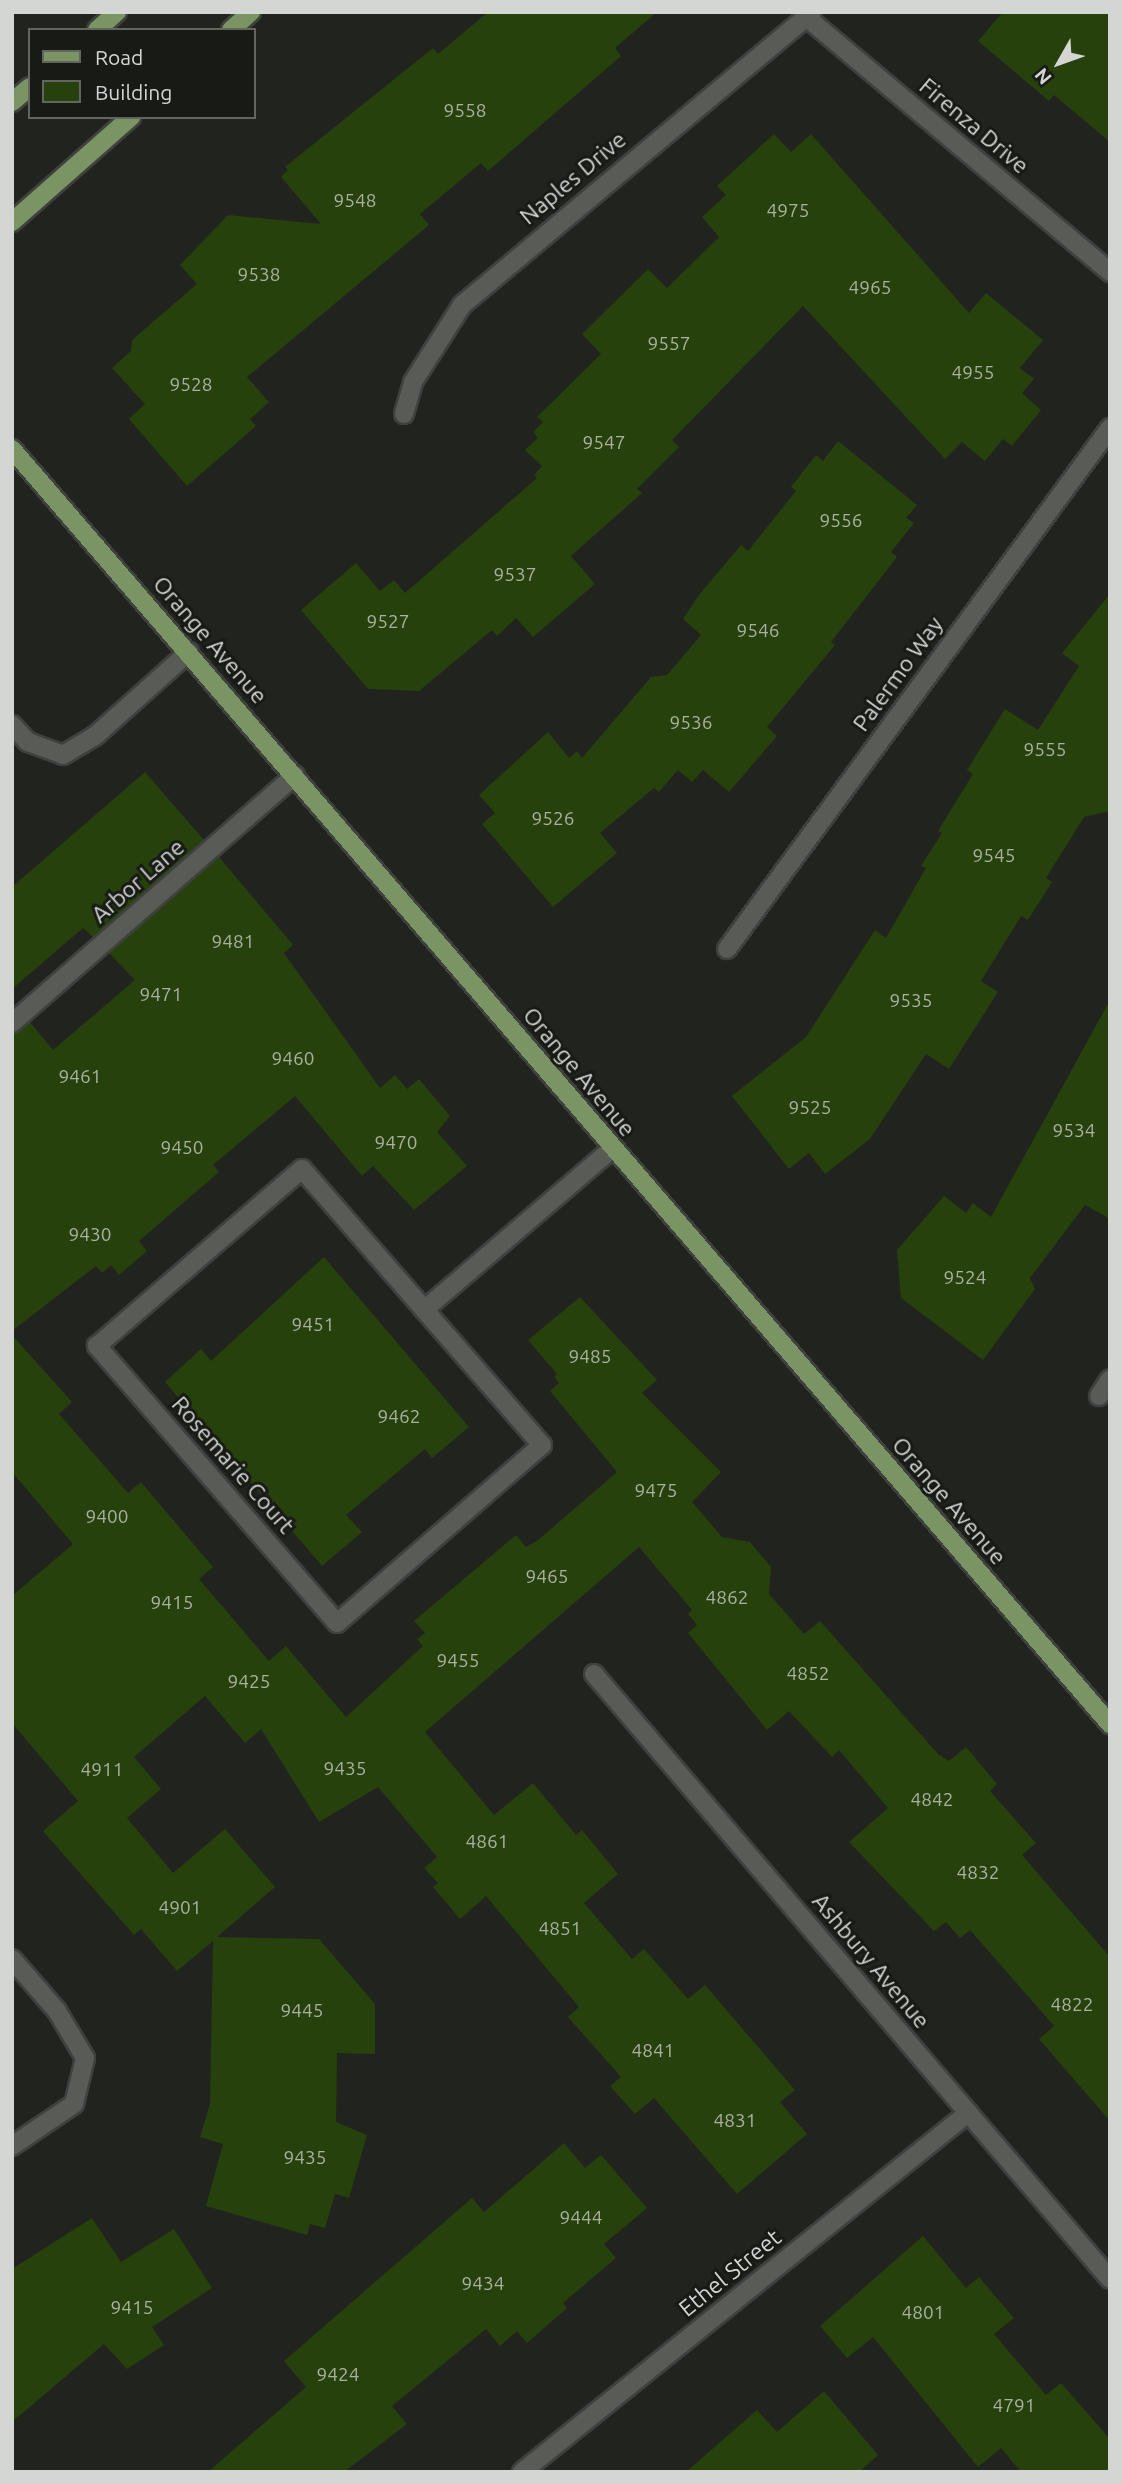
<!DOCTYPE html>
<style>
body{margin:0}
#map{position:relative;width:1122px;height:2484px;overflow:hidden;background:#21231f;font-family:Ubuntu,sans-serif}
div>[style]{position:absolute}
.building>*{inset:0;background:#27410c}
.roads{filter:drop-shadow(2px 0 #3f413e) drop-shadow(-2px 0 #3f413e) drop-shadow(0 2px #3f413e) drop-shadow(0 -2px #3f413e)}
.minor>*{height:18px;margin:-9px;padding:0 9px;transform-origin:9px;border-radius:9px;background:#585b56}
.major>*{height:18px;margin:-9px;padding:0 9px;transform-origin:9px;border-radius:9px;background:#7a9563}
span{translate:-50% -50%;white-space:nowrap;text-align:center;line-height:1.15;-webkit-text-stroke:6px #171a15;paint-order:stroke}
.number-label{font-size:19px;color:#a9b1a1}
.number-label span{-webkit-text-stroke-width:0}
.street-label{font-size:23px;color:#d4d6d3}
.frame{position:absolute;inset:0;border:14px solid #d4d6d3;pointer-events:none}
.legend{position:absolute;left:28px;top:28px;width:228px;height:91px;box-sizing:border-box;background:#171a15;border:2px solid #636561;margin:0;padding:9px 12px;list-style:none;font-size:21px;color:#d4d6d3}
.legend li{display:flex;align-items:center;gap:14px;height:35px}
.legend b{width:35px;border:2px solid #636561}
.north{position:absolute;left:1024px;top:28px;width:70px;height:70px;-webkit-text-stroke:5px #171a15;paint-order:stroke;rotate:230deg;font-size:19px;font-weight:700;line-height:28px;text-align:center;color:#d4d6d3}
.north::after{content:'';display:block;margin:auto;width:24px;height:32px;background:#d4d6d3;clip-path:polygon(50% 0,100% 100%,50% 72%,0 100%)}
</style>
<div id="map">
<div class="building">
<i style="clip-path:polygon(488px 12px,657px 12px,615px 48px,621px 56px,488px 171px,481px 163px,420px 214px,429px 225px,247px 377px,269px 402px,250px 419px,256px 426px,187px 486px,129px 419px,145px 404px,112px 368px,131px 351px,132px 340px,197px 284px,180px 265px,228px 215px,321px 224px,281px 177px,288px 170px,285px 167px,433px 48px,438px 54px)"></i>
<i style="clip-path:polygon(1003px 12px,1110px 12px,1110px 142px,1054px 95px,1049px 101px,978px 41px)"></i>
<i style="clip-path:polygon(774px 134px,791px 152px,811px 134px,969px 313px,986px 293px,1043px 340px,1020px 368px,1034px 379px,1022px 393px,1041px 410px,1012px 446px,1003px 439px,985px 461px,962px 442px,945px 459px,803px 306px,672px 440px,679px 447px,637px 489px,642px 493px,571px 556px,595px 584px,533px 637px,516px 618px,497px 636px,492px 630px,419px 691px,368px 689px,301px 610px,356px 563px,380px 591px,394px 580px,405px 593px,537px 478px,534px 475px,542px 466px,525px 450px,538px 438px,533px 432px,543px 422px,537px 417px,601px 354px,582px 334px,648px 269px,667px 288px,719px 237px,702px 217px,726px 195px,717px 186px)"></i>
<i style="clip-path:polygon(838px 441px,917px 505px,906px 518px,914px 523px,891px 552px,897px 557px,831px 642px,835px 645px,767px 727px,777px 736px,729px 792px,703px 770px,692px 782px,678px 770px,659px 792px,654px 788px,600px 833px,617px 853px,553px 907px,482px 824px,495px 813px,479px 795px,548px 732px,569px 758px,577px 751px,582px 758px,651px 677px,667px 675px,701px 635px,683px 619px,699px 595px,741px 545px,748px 551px,796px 491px,791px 487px,816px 455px,823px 461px)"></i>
<i style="clip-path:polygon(1110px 594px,1110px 811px,1084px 817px,1046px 878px,1052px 882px,1028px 920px,1021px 916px,981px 981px,998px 992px,949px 1069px,926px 1054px,870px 1139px,825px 1174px,809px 1153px,789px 1169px,732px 1096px,806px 1037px,875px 930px,886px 938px,926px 868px,921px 866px,942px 833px,938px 831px,973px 774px,967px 770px,1005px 709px,1038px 730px,1079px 666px,1062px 653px)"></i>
<i style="clip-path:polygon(145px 772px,204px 840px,93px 937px,83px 928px,12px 989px,12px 887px)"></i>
<i style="clip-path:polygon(219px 857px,293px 945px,284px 953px,380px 1088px,395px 1075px,407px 1089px,419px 1079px,450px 1116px,437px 1132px,467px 1166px,414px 1210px,373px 1166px,362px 1176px,295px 1096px,213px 1165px,219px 1172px,139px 1241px,147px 1251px,119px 1275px,111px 1265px,102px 1273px,96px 1266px,12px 1331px,12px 1034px,30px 1022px,53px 1050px,135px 980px,109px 953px)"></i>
<i style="clip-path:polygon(1110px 1000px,1110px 1219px,1085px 1205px,1030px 1278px,1035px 1289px,983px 1360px,901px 1298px,897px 1250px,944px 1196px,966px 1213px,973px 1203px,991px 1217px)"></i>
<i style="clip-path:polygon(324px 1257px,469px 1427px,432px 1458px,425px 1449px,346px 1515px,362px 1532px,322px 1566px,165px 1382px,201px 1349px,211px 1361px)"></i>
<i style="clip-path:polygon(580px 1297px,657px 1380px,642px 1393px,721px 1472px,692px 1502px,722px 1537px,750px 1542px,771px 1567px,769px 1594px,804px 1634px,820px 1621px,938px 1754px,949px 1761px,966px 1747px,997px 1784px,990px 1791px,1036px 1843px,1022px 1855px,1110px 1957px,1110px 2121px,1039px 2039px,1054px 2026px,970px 1930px,960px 1938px,946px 1922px,934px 1931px,849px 1842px,888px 1808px,839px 1750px,832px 1757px,789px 1711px,767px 1730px,688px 1633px,697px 1625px,688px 1614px,692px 1610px,639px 1547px,425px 1732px,494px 1815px,533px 1783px,576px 1835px,582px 1830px,618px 1874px,584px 1903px,632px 1959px,644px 1949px,688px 1999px,705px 1985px,795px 2090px,780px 2102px,807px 2134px,737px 2194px,654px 2098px,635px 2114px,610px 2086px,621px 2077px,568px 2017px,579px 2007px,486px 1896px,460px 1919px,433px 1887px,438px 1883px,424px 1868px,437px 1857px,378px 1787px,319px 1822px,261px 1729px,245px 1743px,205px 1696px,134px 1757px,161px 1789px,127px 1818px,173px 1873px,225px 1829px,275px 1887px,217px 1937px,319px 1939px,375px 2004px,375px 2054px,337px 2053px,336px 2122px,367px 2135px,349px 2198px,335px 2194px,325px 2228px,310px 2224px,307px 2235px,206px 2206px,223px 2144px,200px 2137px,210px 2104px,213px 1941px,177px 1971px,141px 1929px,134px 1935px,43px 1831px,78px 1801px,12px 1723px,12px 1596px,73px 1544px,12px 1472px,12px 1335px,72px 1402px,59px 1414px,128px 1493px,141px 1482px,213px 1567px,199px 1579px,269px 1661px,286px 1646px,346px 1717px,423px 1646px,417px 1639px,425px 1633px,414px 1621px,516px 1535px,526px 1547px,537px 1541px,617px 1472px,550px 1391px,559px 1383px,554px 1377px,557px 1374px,528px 1340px)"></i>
<i style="clip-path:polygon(564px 2143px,585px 2168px,601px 2155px,647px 2208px,604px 2244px,616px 2258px,563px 2303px,567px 2308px,527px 2343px,517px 2331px,500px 2346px,486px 2329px,392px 2406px,407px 2424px,344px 2472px,208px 2472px,306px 2387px,284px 2361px,472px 2198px,484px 2212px)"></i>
<i style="clip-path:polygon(92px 2218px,121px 2262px,174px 2229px,212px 2288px,152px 2327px,164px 2345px,127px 2369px,104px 2344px,12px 2422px,12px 2269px)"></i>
<i style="clip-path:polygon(923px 2236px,966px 2288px,979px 2277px,1014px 2318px,994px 2334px,1046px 2395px,1061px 2383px,1110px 2439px,1110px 2472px,1021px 2472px,1001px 2448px,978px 2467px,873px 2337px,847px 2358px,820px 2326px)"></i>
<i style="clip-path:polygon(824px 2391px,878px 2455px,859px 2472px,686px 2472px,757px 2410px,777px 2432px)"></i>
</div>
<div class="roads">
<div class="minor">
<i style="left:806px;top:17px;width:397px;rotate:40deg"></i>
<i style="left:404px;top:414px;width:33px;rotate:-74deg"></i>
<i style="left:413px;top:382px;width:91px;rotate:-57.5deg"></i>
<i style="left:462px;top:305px;width:456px;rotate:-39.9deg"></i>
<i style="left:12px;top:725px;width:23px;rotate:47deg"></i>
<i style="left:28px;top:742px;width:37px;rotate:20deg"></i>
<i style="left:63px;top:755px;width:37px;rotate:-31deg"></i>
<i style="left:95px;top:736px;width:126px;rotate:-41.8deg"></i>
<i style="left:727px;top:949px;width:647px;rotate:-53.68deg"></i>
<i style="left:12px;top:1023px;width:376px;rotate:-41.2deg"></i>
<i style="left:302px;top:1169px;width:366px;rotate:49deg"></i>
<i style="left:542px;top:1445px;width:271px;rotate:139deg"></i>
<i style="left:337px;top:1623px;width:367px;rotate:-130.9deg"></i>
<i style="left:97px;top:1346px;width:271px;rotate:-40.8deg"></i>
<i style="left:424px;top:1310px;width:248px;rotate:-40.6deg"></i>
<i style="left:1099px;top:1396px;width:20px;rotate:-57deg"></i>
<i style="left:594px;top:1674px;width:795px;rotate:49.54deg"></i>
<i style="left:12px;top:1959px;width:69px;rotate:49.1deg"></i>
<i style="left:57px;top:2011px;width:55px;rotate:59.2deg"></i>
<i style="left:85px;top:2058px;width:47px;rotate:103.4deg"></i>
<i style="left:74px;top:2104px;width:75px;rotate:145.9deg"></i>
<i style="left:522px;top:2472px;width:573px;rotate:-38.83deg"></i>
</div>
<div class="major">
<i style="left:97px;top:30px;width:27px;rotate:-42deg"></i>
<i style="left:231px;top:30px;width:27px;rotate:-42deg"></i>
<i style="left:12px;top:102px;width:23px;rotate:-40deg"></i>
<i style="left:12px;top:222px;width:159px;rotate:-41.4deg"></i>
<i style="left:12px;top:449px;width:1683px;rotate:49.27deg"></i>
</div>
</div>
<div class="number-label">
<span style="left:465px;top:111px">9558</span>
<span style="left:355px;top:201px">9548</span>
<span style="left:788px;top:211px">4975</span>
<span style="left:259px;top:275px">9538</span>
<span style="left:870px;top:288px">4965</span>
<span style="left:669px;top:344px">9557</span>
<span style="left:973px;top:373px">4955</span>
<span style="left:191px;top:385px">9528</span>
<span style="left:604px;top:443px">9547</span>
<span style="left:841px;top:521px">9556</span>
<span style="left:515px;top:575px">9537</span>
<span style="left:388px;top:622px">9527</span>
<span style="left:758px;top:631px">9546</span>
<span style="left:691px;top:723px">9536</span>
<span style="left:1045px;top:750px">9555</span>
<span style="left:553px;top:819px">9526</span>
<span style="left:994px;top:856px">9545</span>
<span style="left:233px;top:942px">9481</span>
<span style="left:161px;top:995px">9471</span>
<span style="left:911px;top:1001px">9535</span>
<span style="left:293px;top:1059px">9460</span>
<span style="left:80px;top:1077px">9461</span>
<span style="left:810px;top:1108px">9525</span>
<span style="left:1074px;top:1131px">9534</span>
<span style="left:396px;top:1143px">9470</span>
<span style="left:182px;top:1148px">9450</span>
<span style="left:90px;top:1235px">9430</span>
<span style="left:965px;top:1278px">9524</span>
<span style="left:313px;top:1325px">9451</span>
<span style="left:590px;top:1357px">9485</span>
<span style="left:399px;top:1417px">9462</span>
<span style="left:656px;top:1491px">9475</span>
<span style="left:107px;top:1517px">9400</span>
<span style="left:547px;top:1577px">9465</span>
<span style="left:727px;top:1598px">4862</span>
<span style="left:172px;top:1603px">9415</span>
<span style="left:458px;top:1661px">9455</span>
<span style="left:808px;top:1674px">4852</span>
<span style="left:249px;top:1682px">9425</span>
<span style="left:345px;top:1769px">9435</span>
<span style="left:102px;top:1770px">4911</span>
<span style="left:932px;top:1800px">4842</span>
<span style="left:487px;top:1842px">4861</span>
<span style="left:978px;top:1873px">4832</span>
<span style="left:180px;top:1908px">4901</span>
<span style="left:560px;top:1929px">4851</span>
<span style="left:1072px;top:2005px">4822</span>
<span style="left:302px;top:2011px">9445</span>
<span style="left:653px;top:2051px">4841</span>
<span style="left:735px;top:2121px">4831</span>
<span style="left:305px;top:2158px">9435</span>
<span style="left:581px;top:2218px">9444</span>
<span style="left:483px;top:2284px">9434</span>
<span style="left:132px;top:2308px">9415</span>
<span style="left:923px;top:2313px">4801</span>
<span style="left:338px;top:2375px">9424</span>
<span style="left:1014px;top:2406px">4791</span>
</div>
<div class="street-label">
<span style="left:974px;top:126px;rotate:40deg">Firenza Drive</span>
<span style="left:573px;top:178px;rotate:-40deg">Naples Drive</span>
<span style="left:210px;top:640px;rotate:49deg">Orange Avenue</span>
<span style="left:898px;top:674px;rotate:-54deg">Palermo Way</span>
<span style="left:138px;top:881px;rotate:-41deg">Arbor Lane</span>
<span style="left:579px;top:1072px;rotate:50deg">Orange Avenue</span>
<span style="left:233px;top:1465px;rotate:49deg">Rosemarie Court</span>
<span style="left:949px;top:1501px;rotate:49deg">Orange Avenue</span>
<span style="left:871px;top:1961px;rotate:50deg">Ashbury Avenue</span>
<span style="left:730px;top:2273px;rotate:-39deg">Ethel Street</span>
</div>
<div class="frame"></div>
<ul class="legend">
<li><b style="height:9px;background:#7a9563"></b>Road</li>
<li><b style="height:19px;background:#27410c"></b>Building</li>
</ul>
<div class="north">N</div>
</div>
